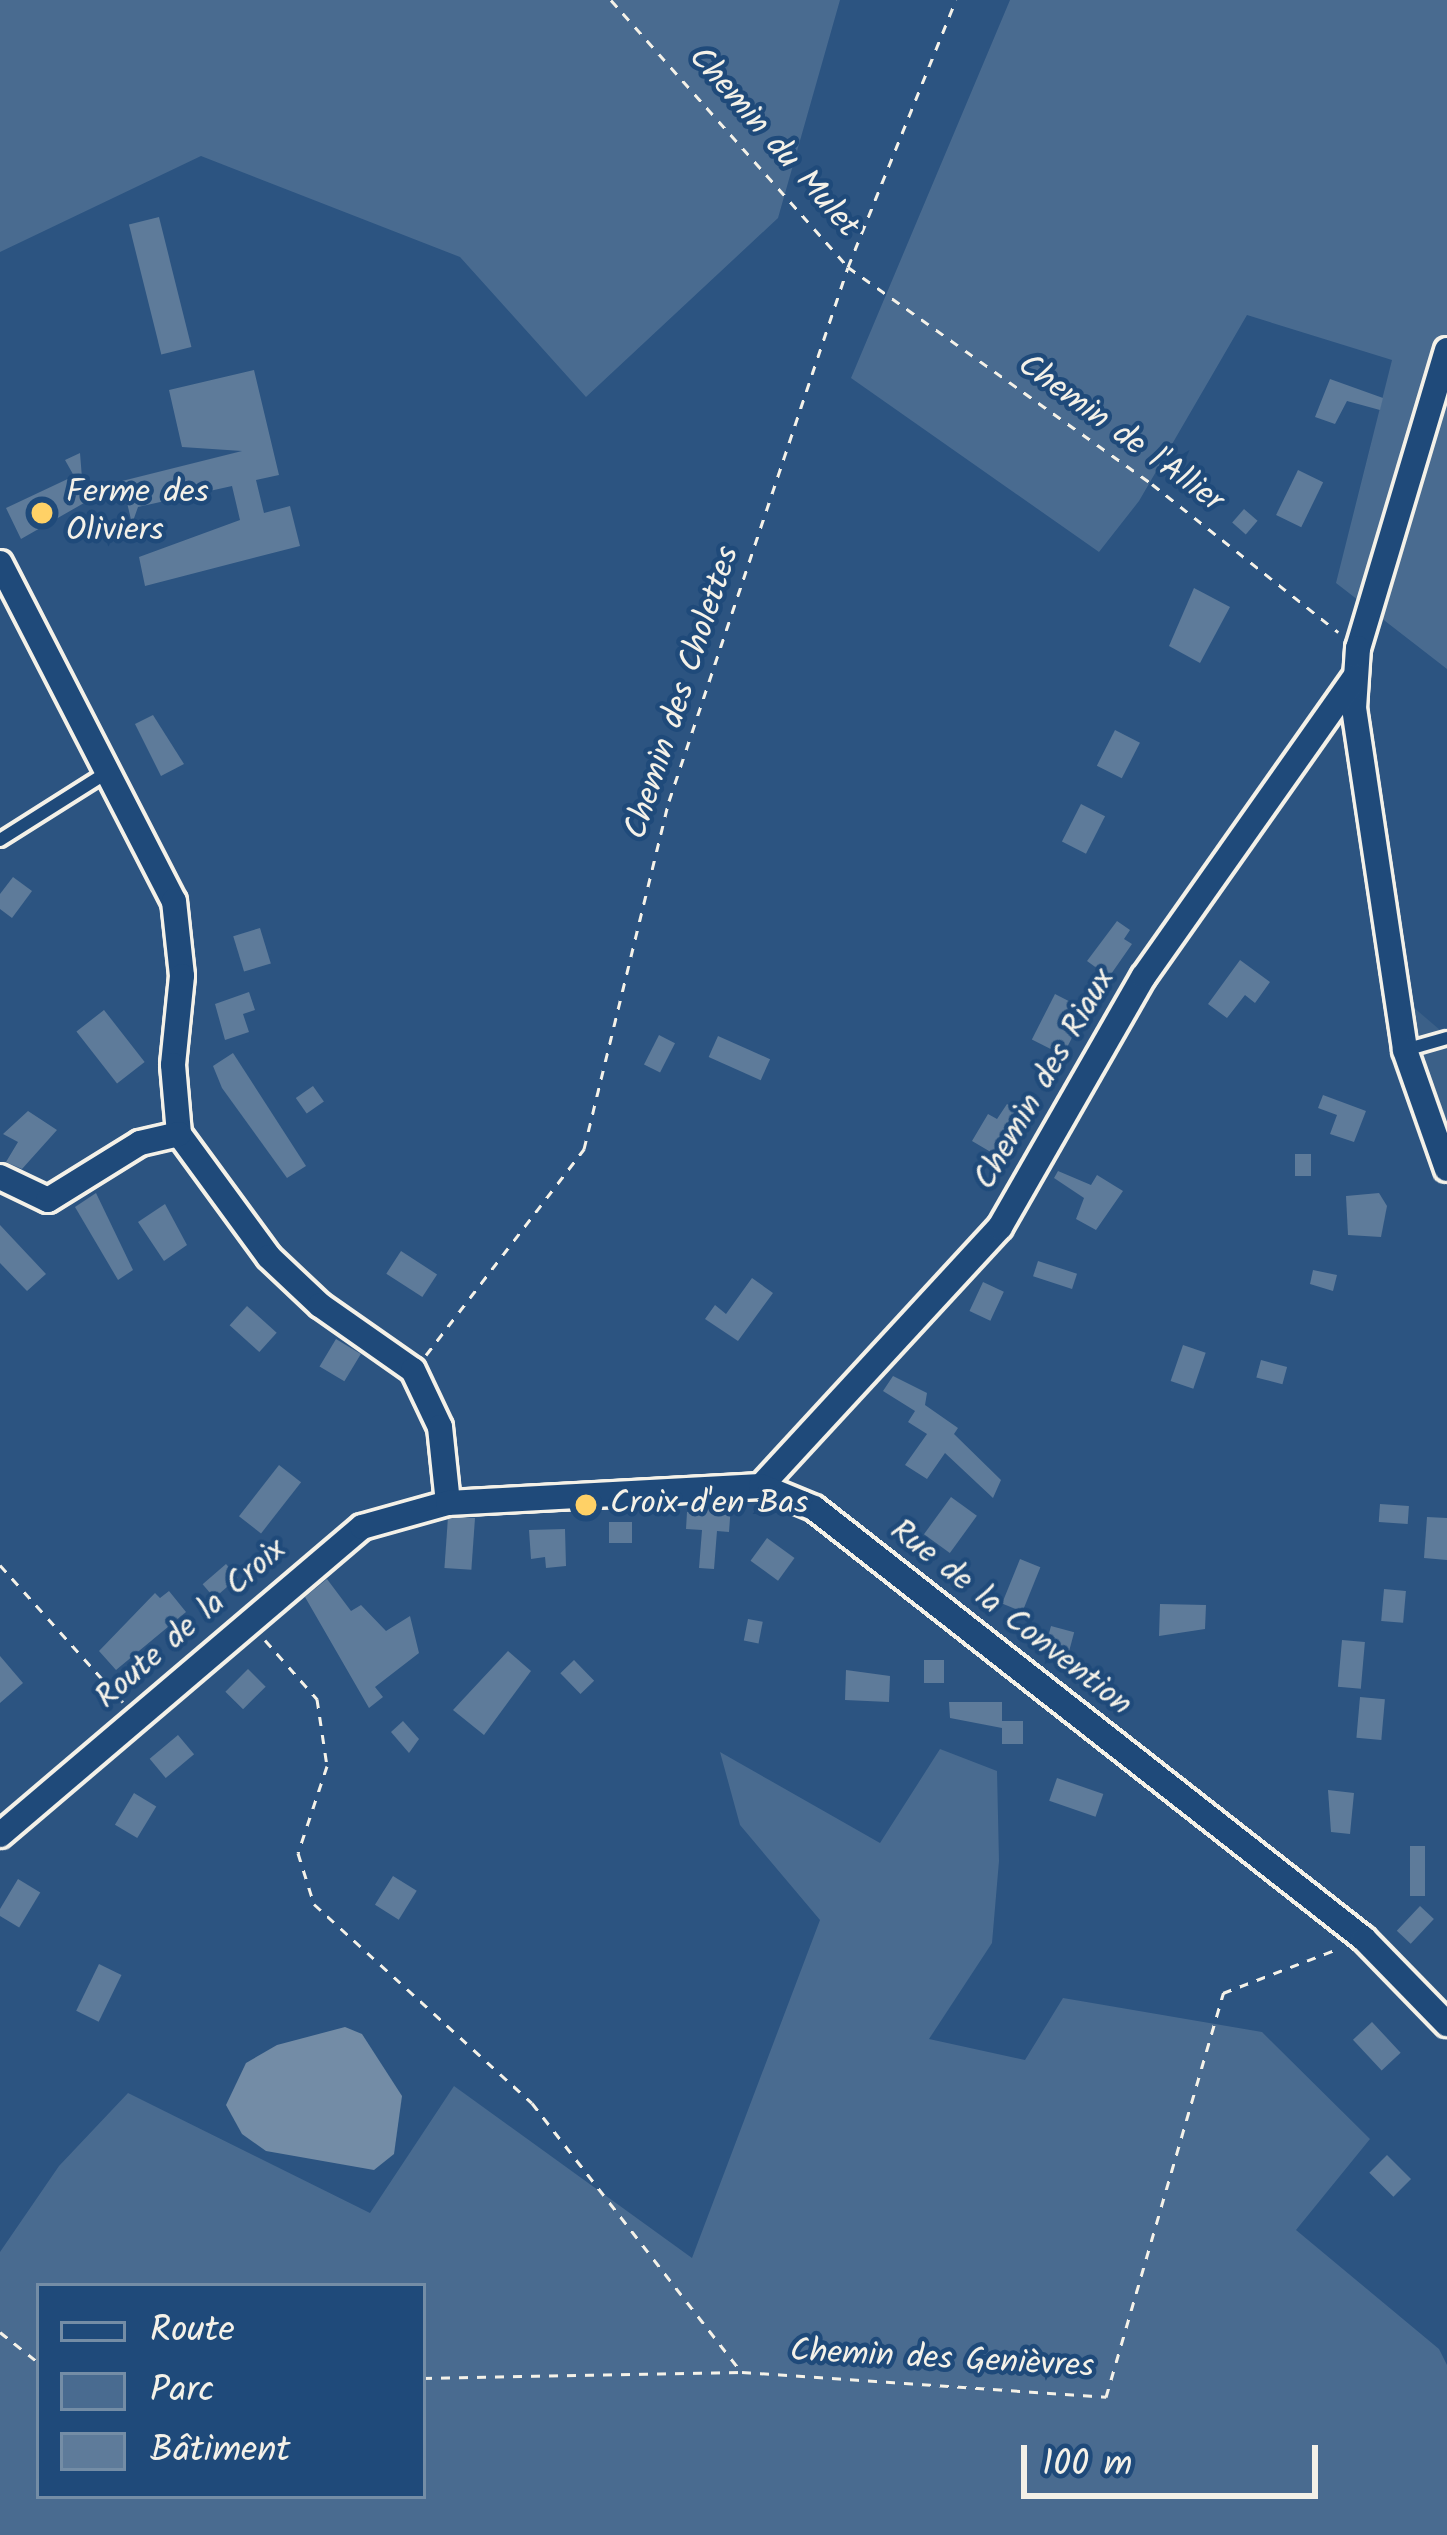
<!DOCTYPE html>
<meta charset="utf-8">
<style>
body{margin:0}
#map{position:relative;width:1447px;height:2535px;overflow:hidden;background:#2c5481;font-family:Kalam,sans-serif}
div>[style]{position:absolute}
.built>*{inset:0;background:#3b6088}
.green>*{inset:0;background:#496b90}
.water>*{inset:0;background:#738ca6}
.building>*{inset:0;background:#5e7b9a;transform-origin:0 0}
.path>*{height:3px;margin-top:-1.5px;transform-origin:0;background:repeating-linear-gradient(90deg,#f4f1e8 0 9px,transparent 0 18px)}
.roads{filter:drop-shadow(3px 0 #f4f1e8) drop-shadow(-3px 0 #f4f1e8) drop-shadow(0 3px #f4f1e8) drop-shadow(0 -3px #f4f1e8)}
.lane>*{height:12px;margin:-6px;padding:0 6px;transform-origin:6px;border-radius:6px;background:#1f4a7a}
.street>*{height:24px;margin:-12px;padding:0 12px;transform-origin:12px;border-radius:12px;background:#1f4a7a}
.dots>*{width:33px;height:33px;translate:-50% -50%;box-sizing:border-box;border:6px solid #1f4a7a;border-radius:50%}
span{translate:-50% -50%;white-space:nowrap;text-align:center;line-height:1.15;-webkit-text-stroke:9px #1f4a7a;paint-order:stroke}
.street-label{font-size:33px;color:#f4f1e8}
.poi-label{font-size:33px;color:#f4f1e8}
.left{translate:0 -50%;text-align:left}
.legend{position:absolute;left:36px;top:2283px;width:390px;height:216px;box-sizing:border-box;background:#1f4a7a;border:3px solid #748da6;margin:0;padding:15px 21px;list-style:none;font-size:36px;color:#f4f1e8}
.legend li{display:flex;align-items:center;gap:24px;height:60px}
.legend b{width:60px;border:3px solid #748da6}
.scale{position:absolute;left:1021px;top:2445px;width:297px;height:54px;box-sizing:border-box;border:6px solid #f4f1e8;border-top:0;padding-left:15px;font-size:36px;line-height:42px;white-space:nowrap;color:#f4f1e8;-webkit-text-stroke:9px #1f4a7a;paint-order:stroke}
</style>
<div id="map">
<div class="built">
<i style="clip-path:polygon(1405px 1000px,1447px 1036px,1447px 1122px,1421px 1059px)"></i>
</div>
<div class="green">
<i style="clip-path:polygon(0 0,840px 0,778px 218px,586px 397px,460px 257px,201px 156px,0 252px)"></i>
<i style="clip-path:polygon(1010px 0,1447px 0,1447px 669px,1336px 583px,1392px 360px,1247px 315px,1139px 501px,1099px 552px,851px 378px)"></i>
<i style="clip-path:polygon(evenodd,940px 1749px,997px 1771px,999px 1861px,992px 1943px,929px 2039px,1025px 2060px,1063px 1998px,1262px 2032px,1370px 2139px,1296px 2230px,1439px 2349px,1447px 2365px,1447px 2535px,0 2535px,0 2252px,59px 2166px,128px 2093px,370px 2213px,454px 2086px,692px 2258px,820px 1920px,740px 1825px,720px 1752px,880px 1843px,940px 1749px,39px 2286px,423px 2286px,423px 2496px,39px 2496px,39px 2286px)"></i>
</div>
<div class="water">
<i style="clip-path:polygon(345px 2027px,362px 2034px,402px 2096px,394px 2154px,374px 2170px,266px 2151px,242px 2134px,226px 2105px,246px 2063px,277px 2045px)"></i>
</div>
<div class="building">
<i style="left:159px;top:217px;width:134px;height:31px;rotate:76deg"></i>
<i style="clip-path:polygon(254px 370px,279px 475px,256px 480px,264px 513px,290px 506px,300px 546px,145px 586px,139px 557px,240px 520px,232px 486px,138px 507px,132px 524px,122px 481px,242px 451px,182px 447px,169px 390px)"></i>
<i style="clip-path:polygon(1330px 379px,1383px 398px,1380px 410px,1347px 401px,1335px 424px,1315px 417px)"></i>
<i style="clip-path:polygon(80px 453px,84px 503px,21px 539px,6px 508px,74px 476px,65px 460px)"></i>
<i style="left:1298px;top:470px;width:28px;height:50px;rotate:26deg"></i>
<i style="left:1244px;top:509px;width:18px;height:18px;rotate:41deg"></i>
<i style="clip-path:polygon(1194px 588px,1230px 607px,1200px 663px,1169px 646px)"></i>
<i style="clip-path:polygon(153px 715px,184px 764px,161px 776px,135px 724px)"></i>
<i style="left:1115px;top:730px;width:28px;height:40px;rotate:27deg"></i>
<i style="left:1081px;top:804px;width:27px;height:42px;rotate:27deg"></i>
<i style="clip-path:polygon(13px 877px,32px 891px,12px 918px,0 909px,0 894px)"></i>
<i style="clip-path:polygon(1117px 921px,1130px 930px,1124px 939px,1132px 944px,1109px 977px,1087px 961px)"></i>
<i style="left:260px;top:928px;width:37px;height:28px;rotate:73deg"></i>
<i style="clip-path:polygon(1240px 960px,1270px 982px,1255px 1003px,1245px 995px,1227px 1018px,1208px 1004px)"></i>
<i style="clip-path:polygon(249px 992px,255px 1010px,243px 1014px,249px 1032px,225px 1040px,215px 1004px)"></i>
<i style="left:1055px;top:994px;width:35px;height:51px;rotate:27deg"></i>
<i style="left:104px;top:1010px;width:66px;height:35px;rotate:52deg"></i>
<i style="left:659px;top:1035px;width:18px;height:33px;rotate:27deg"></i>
<i style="left:718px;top:1036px;width:57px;height:23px;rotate:24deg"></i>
<i style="clip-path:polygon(233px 1053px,306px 1166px,287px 1178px,222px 1088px,213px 1066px)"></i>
<i style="left:313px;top:1086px;width:19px;height:21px;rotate:55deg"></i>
<i style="clip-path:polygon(1323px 1095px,1366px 1111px,1354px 1142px,1330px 1134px,1337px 1115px,1318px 1108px)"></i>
<i style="clip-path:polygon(1007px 1104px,1032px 1118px,1006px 1161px,972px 1141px,988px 1114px,997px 1119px)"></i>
<i style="clip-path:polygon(28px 1111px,57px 1130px,22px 1169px,6px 1162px,18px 1142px,3px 1134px)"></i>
<i style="left:1295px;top:1154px;width:16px;height:22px"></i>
<i style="clip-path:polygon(1058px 1171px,1091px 1185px,1097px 1175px,1123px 1191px,1096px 1230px,1076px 1219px,1084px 1198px,1054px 1178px)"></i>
<i style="clip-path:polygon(96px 1193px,133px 1270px,118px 1280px,75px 1207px)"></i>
<i style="clip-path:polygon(1379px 1193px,1387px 1206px,1381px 1237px,1348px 1235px,1346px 1196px)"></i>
<i style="clip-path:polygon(165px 1204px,187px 1245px,164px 1261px,138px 1222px)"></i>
<i style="clip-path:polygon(0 1225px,46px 1274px,27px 1291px,0 1263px)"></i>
<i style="left:401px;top:1251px;width:43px;height:27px;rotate:33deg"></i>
<i style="left:1038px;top:1261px;width:41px;height:16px;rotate:18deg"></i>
<i style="clip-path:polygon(1313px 1270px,1337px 1275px,1333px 1291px,1310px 1284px)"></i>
<i style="clip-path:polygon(752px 1278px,773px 1293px,738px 1341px,705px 1319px,715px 1305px,726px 1314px)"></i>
<i style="left:983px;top:1282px;width:23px;height:32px;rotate:25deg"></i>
<i style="left:247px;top:1306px;width:40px;height:26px;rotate:42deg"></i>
<i style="left:336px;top:1339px;width:29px;height:32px;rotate:31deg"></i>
<i style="left:1183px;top:1345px;width:24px;height:38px;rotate:19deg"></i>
<i style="left:1261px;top:1360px;width:27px;height:18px;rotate:15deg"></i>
<i style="clip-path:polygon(893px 1376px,927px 1393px,925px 1405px,958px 1428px,954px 1434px,1001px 1480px,993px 1498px,945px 1453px,927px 1479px,905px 1465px,927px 1434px,908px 1422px,915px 1411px,883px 1391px)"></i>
<i style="left:279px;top:1465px;width:28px;height:65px;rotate:38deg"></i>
<i style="left:951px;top:1497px;width:32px;height:46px;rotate:36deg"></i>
<i style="left:1380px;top:1504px;width:29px;height:18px;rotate:4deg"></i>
<i style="clip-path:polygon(731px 1505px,729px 1532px,717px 1531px,714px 1569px,699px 1568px,702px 1530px,686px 1529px,687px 1512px)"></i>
<i style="clip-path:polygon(1427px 1517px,1447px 1518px,1447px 1560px,1424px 1558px)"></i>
<i style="left:475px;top:1518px;width:52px;height:27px;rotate:94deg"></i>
<i style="left:609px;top:1522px;width:23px;height:21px"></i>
<i style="clip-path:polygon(565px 1529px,566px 1566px,546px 1568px,545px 1557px,531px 1559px,529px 1530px)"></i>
<i style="left:767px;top:1538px;width:34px;height:28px;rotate:36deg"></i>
<i style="left:1020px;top:1559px;width:22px;height:48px;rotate:22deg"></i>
<i style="left:226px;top:1564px;width:18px;height:31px;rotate:49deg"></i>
<i style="clip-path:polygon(327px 1579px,351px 1611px,361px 1605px,386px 1631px,410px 1616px,419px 1653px,375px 1687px,383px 1697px,369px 1708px,305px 1597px)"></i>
<i style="left:1384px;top:1589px;width:22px;height:32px;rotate:5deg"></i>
<i style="clip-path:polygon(169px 1591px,186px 1612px,116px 1670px,99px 1651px,155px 1593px,160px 1598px)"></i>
<i style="clip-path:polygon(1160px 1604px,1206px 1605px,1205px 1629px,1159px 1636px)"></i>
<i style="left:748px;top:1619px;width:15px;height:22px;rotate:11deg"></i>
<i style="left:1051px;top:1626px;width:24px;height:26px;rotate:15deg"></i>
<i style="left:1342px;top:1640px;width:23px;height:47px;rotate:5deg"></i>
<i style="clip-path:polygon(508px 1651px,531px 1671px,484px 1735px,453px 1710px)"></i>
<i style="clip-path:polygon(0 1656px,23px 1683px,0 1703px)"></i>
<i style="left:574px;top:1660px;width:29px;height:19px;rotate:46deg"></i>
<i style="left:924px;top:1660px;width:20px;height:23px"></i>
<i style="left:248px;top:1669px;width:25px;height:32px;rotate:45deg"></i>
<i style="clip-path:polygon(846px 1670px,890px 1676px,889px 1702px,845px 1700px)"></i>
<i style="left:1360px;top:1697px;width:25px;height:41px;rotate:5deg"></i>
<i style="clip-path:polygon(949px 1702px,1002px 1702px,1002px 1721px,1023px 1721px,1023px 1744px,1002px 1744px,1002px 1728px,950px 1718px)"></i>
<i style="clip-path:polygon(403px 1721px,419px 1739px,409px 1753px,391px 1732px)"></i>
<i style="left:178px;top:1735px;width:25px;height:37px;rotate:50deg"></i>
<i style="left:1057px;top:1778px;width:49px;height:24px;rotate:19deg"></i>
<i style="clip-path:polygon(1328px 1790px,1354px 1793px,1350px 1834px,1331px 1832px)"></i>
<i style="left:134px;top:1793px;width:26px;height:37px;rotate:31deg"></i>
<i style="left:1410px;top:1846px;width:15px;height:50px"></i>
<i style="left:393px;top:1876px;width:28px;height:34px;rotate:32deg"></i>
<i style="left:18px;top:1879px;width:26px;height:41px;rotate:31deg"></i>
<i style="left:1420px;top:1906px;width:19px;height:34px;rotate:43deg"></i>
<i style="left:99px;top:1964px;width:25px;height:52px;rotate:26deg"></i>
<i style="left:1372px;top:2022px;width:42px;height:26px;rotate:47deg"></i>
<i style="left:1387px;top:2155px;width:34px;height:25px;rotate:45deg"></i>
</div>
<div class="path">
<i style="left:611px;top:0;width:357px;rotate:48.4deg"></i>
<i style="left:848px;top:267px;width:374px;rotate:35.5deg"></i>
<i style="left:1152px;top:484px;width:238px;rotate:38.5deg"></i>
<i style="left:426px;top:1355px;width:260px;rotate:-52.5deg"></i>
<i style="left:584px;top:1149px;width:358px;rotate:-76.3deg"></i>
<i style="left:669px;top:801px;width:563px;rotate:-71.47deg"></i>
<i style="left:848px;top:267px;width:288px;rotate:-68deg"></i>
<i style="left:0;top:1565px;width:184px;rotate:48.1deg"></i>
<i style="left:265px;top:1640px;width:79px;rotate:48.6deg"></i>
<i style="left:317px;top:1699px;width:68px;rotate:81.5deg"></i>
<i style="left:327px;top:1766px;width:92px;rotate:108.4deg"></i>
<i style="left:298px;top:1853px;width:53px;rotate:72.6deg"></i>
<i style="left:314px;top:1904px;width:295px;rotate:42.4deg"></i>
<i style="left:532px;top:2103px;width:340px;rotate:52.1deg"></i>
<i style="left:0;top:2332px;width:50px;rotate:38.5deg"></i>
<i style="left:423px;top:2378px;width:319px;rotate:-1.1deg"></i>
<i style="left:742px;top:2372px;width:365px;rotate:3.9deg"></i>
<i style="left:1106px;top:2397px;width:421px;rotate:-73.8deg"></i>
<i style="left:1223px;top:1993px;width:125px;rotate:-21deg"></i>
</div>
<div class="roads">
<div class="lane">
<i style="left:0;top:840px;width:129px;rotate:-32.3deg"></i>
<i style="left:1405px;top:1050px;width:44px;rotate:-15.9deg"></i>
</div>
<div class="street">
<i style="left:1447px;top:350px;width:311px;rotate:106.6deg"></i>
<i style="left:1358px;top:648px;width:60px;rotate:93.8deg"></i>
<i style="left:1354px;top:708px;width:346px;rotate:81.5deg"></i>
<i style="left:1405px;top:1050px;width:126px;rotate:70.6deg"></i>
<i style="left:0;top:563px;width:380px;rotate:62.8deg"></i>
<i style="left:174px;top:901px;width:75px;rotate:83.9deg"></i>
<i style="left:182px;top:976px;width:89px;rotate:95.8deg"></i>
<i style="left:173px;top:1065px;width:69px;rotate:85deg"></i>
<i style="left:179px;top:1134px;width:152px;rotate:53.8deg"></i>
<i style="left:269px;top:1257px;width:70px;rotate:43.3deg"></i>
<i style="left:320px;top:1305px;width:113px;rotate:35deg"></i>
<i style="left:413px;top:1370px;width:63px;rotate:64.7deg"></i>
<i style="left:440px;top:1427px;width:76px;rotate:84deg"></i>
<i style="left:0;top:1177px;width:53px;rotate:25.6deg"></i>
<i style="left:48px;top:1200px;width:108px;rotate:-31.8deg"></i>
<i style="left:140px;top:1143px;width:40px;rotate:-13deg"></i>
<i style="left:761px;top:1486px;width:352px;rotate:-47.3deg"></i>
<i style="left:1000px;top:1227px;width:289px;rotate:-60.2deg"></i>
<i style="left:1144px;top:976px;width:365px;rotate:-54.8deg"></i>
<i style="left:0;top:1835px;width:475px;rotate:-40.4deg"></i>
<i style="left:362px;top:1527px;width:89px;rotate:-15.6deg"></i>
<i style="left:448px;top:1503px;width:313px;rotate:-3.1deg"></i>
<i style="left:761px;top:1486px;width:57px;rotate:22.5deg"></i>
<i style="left:814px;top:1508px;width:699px;rotate:38.08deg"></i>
<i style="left:1364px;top:1939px;width:119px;rotate:45.7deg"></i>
</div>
</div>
<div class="dots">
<i style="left:42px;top:513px;background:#ffd166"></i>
<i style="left:586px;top:1505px;background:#ffd166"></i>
</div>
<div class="street-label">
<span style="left:773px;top:143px;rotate:49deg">Chemin du Mulet</span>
<span style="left:1120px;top:434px;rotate:36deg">Chemin de l'Allier</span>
<span style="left:683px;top:693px;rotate:-72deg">Chemin des Cholettes</span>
<span style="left:1046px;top:1080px;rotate:-60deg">Chemin des Riaux</span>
<span style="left:1010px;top:1619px;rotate:38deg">Rue de la Convention</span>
<span style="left:192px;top:1625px;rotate:-41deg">Route de la Croix</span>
<span style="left:942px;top:2360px;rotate:3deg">Chemin des Genièvres</span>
</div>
<div class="poi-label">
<span class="left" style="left:66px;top:513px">Ferme des<br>Oliviers</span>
<span class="left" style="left:610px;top:1505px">Croix d'en Bas</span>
</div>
<ul class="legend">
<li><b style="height:15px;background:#1f4a7a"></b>Route</li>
<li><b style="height:33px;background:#496b90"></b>Parc</li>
<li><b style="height:33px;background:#5e7b9a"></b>Bâtiment</li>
</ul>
<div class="scale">100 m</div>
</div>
